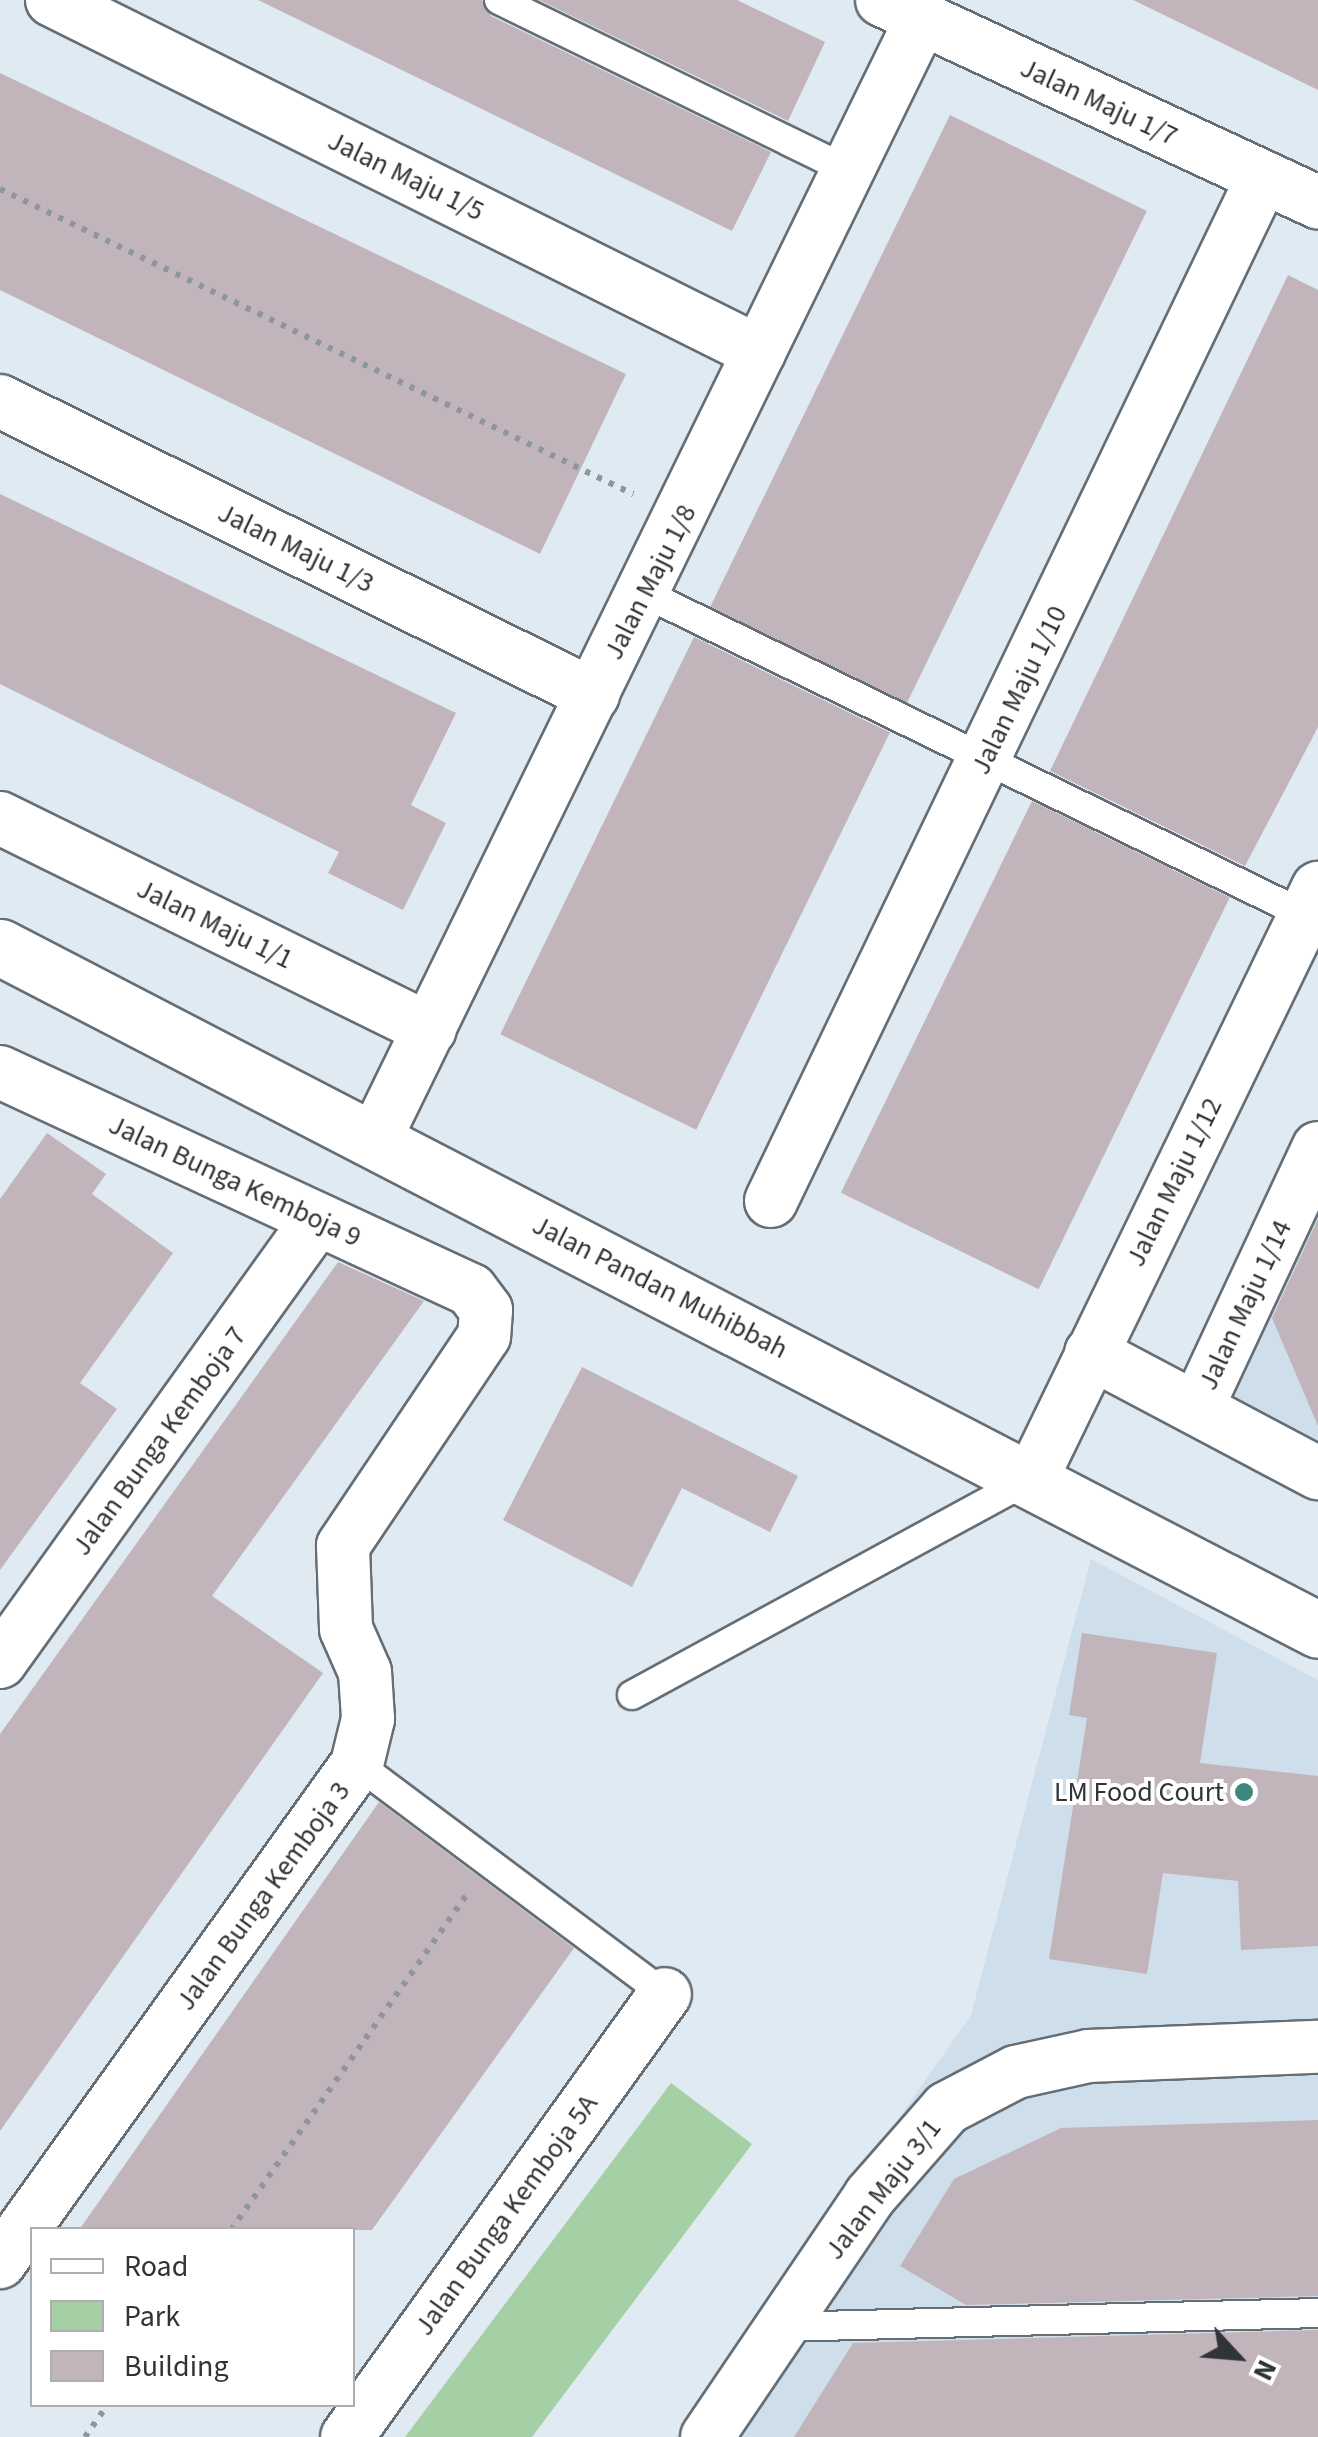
<!DOCTYPE html>
<style>
body{margin:0}
#map{position:relative;width:1318px;height:2437px;overflow:hidden;background:#e0eaf3;font-family:"Source Sans 3",sans-serif}
div>[style]{position:absolute}
.built>*{inset:0;background:#cedeeb}
.green>*{inset:0;background:#a5cfa5}
.building>*{inset:0;background:#c1b5bb;transform-origin:0 0}
.path>*{height:6px;margin-top:-3px;transform-origin:0;background:repeating-linear-gradient(90deg,#8e969c 0 5px,transparent 0 13px)}
.roads{filter:drop-shadow(2px 0 #656e75) drop-shadow(-2px 0 #656e75) drop-shadow(0 2px #656e75) drop-shadow(0 -2px #656e75)}
.service>*{height:28px;margin:-14px;padding:0 14px;transform-origin:14px;border-radius:14px;background:#fff}
.minor>*{height:52px;margin:-26px;padding:0 26px;transform-origin:26px;border-radius:26px;background:#fff}
.tertiary>*{height:55px;margin:-27.5px;padding:0 27.5px;transform-origin:27.5px;border-radius:27.5px;background:#fff}
.dots>*{width:28px;height:28px;translate:-50% -50%;box-sizing:border-box;border:5px solid #fff;border-radius:50%}
span{translate:-50% -50%;white-space:nowrap;text-align:center;line-height:1.15;-webkit-text-stroke:8px #fff;paint-order:stroke}
.street-label{font-size:28px;color:#303437}
.poi-label{font-size:28px;color:#303437}
.right{translate:-100% -50%;text-align:right}
.legend{position:absolute;left:30px;top:2227px;width:325px;height:180px;box-sizing:border-box;background:#fff;border:2px solid #acaeaf;margin:0;padding:12px 18px;list-style:none;font-size:30px;color:#303437}
.legend li{display:flex;align-items:center;gap:20px;height:50px}
.legend b{width:50px;border:2px solid #acaeaf}
.north{position:absolute;left:1188px;top:2307px;width:100px;height:100px;-webkit-text-stroke:8px #fff;paint-order:stroke;rotate:116deg;font-size:28px;font-weight:700;line-height:40px;text-align:center;color:#303437}
.north::after{content:'';display:block;margin:auto;width:35px;height:45px;background:#303437;clip-path:polygon(50% 0,100% 100%,50% 72%,0 100%)}
</style>
<div id="map">
<div class="built">
<i style="clip-path:polygon(1318px 1190px,1318px 1440px,1223px 1390px)"></i>
<i style="clip-path:polygon(1091px 1559px,1318px 1680px,1318px 2437px,676px 2437px,971px 2015px)"></i>
</div>
<div class="green">
<i style="clip-path:polygon(671px 2083px,752px 2144px,532px 2437px,405px 2437px)"></i>
</div>
<div class="building">
<i style="clip-path:polygon(258px 0,482px 0,491px 16px,771px 152px,732px 231px)"></i>
<i style="clip-path:polygon(539px 0,737px 0,825px 42px,788px 121px)"></i>
<i style="clip-path:polygon(1133px 0,1318px 0,1318px 90px,1261px 62px)"></i>
<i style="clip-path:polygon(0 73px,626px 374px,540px 554px,0 290px)"></i>
<i style="left:950px;top:115px;width:219px;height:547px;rotate:26deg"></i>
<i style="clip-path:polygon(1288px 275px,1318px 290px,1318px 727px,1245px 866px,1050px 771px)"></i>
<i style="clip-path:polygon(0 494px,456px 713px,411px 805px,446px 823px,403px 910px,328px 873px,339px 852px,0 684px)"></i>
<i style="left:694px;top:637px;width:218px;height:442px;rotate:26deg"></i>
<i style="left:1032px;top:801px;width:220px;height:436px;rotate:26deg"></i>
<i style="clip-path:polygon(47px 1133px,106px 1174px,92px 1194px,173px 1253px,80px 1383px,117px 1409px,0 1570px,0 1199px)"></i>
<i style="clip-path:polygon(1318px 1219px,1318px 1426px,1272px 1318px)"></i>
<i style="clip-path:polygon(338px 1262px,424px 1301px,212px 1596px,323px 1673px,0 2131px,0 1734px)"></i>
<i style="clip-path:polygon(582px 1367px,798px 1476px,770px 1532px,682px 1488px,632px 1587px,503px 1520px)"></i>
<i style="clip-path:polygon(1082px 1633px,1217px 1653px,1200px 1763px,1318px 1776px,1318px 1946px,1241px 1950px,1238px 1881px,1163px 1873px,1147px 1974px,1049px 1959px,1087px 1718px,1069px 1715px)"></i>
<i style="clip-path:polygon(379px 1802px,574px 1948px,372px 2230px,79px 2230px)"></i>
<i style="clip-path:polygon(1318px 2120px,1318px 2296px,966px 2305px,900px 2266px,954px 2179px,1061px 2128px)"></i>
<i style="clip-path:polygon(1318px 2330px,1318px 2437px,794px 2437px,853px 2343px)"></i>
</div>
<div class="path">
<i style="left:0;top:189px;width:703px;rotate:25.73deg"></i>
<i style="left:231px;top:2230px;width:414px;rotate:-54.9deg"></i>
<i style="left:85px;top:2437px;width:40px;rotate:-55.1deg"></i>
</div>
<div class="roads">
<div class="service">
<i style="left:499px;top:0;width:387px;rotate:26deg"></i>
<i style="left:646px;top:594px;width:733px;rotate:25.97deg"></i>
<i style="left:632px;top:1695px;width:453px;rotate:-28.5deg"></i>
<i style="left:357px;top:1764px;width:384px;rotate:36.8deg"></i>
<i style="left:781px;top:2327px;width:537px;rotate:-1.49deg"></i>
</div>
<div class="minor">
<i style="left:52px;top:0;width:790px;rotate:26.47deg"></i>
<i style="left:882px;top:0;width:481px;rotate:24.9deg"></i>
<i style="left:0;top:401px;width:662px;rotate:26.37deg"></i>
<i style="left:0;top:818px;width:479px;rotate:26.2deg"></i>
<i style="left:0;top:1072px;width:519px;rotate:24.84deg"></i>
<i style="left:471px;top:1290px;width:25px;rotate:53deg"></i>
<i style="left:486px;top:1310px;width:26px;rotate:94deg"></i>
<i style="left:484px;top:1336px;width:253px;rotate:123.9deg"></i>
<i style="left:343px;top:1546px;width:83px;rotate:87.9deg"></i>
<i style="left:346px;top:1629px;width:47px;rotate:66.2deg"></i>
<i style="left:365px;top:1672px;width:47px;rotate:86.3deg"></i>
<i style="left:368px;top:1719px;width:46px;rotate:103.7deg"></i>
<i style="left:357px;top:1764px;width:613px;rotate:125.64deg"></i>
<i style="left:374px;top:1141px;width:1247px;rotate:-63.99deg"></i>
<i style="left:771px;top:1201px;width:1136px;rotate:-64.34deg"></i>
<i style="left:1091px;top:1353px;width:257px;rotate:27.9deg"></i>
<i style="left:1197px;top:1408px;width:287px;rotate:-65deg"></i>
<i style="left:1032px;top:1478px;width:656px;rotate:-64.14deg"></i>
<i style="left:0;top:1662px;width:544px;rotate:-54.35deg"></i>
<i style="left:347px;top:2437px;width:545px;rotate:-54.33deg"></i>
<i style="left:707px;top:2437px;width:291px;rotate:-55.9deg"></i>
<i style="left:870px;top:2196px;width:117px;rotate:-48.8deg"></i>
<i style="left:947px;top:2108px;width:78px;rotate:-27.6deg"></i>
<i style="left:1016px;top:2072px;width:75px;rotate:-12.4deg"></i>
<i style="left:1089px;top:2056px;width:229px;rotate:-2.3deg"></i>
</div>
<div class="tertiary">
<i style="left:0;top:947px;width:1484px;rotate:27.39deg"></i>
</div>
</div>
<div class="dots">
<i style="left:1244px;top:1792px;background:#3f867f"></i>
</div>
<div class="street-label">
<span style="left:1099px;top:102px;rotate:25deg">Jalan Maju 1/7</span>
<span style="left:406px;top:176px;rotate:26deg">Jalan Maju 1/5</span>
<span style="left:296px;top:548px;rotate:26deg">Jalan Maju 1/3</span>
<span style="left:650px;top:582px;rotate:-63deg">Jalan Maju 1/8</span>
<span style="left:1019px;top:690px;rotate:-64deg">Jalan Maju 1/10</span>
<span style="left:215px;top:924px;rotate:26deg">Jalan Maju 1/1</span>
<span style="left:235px;top:1181px;rotate:25deg">Jalan Bunga Kemboja 9</span>
<span style="left:1174px;top:1182px;rotate:-64deg">Jalan Maju 1/12</span>
<span style="left:660px;top:1287px;rotate:27deg">Jalan Pandan Muhibbah</span>
<span style="left:1245px;top:1305px;rotate:-65deg">Jalan Maju 1/14</span>
<span style="left:159px;top:1441px;rotate:-54deg">Jalan Bunga Kemboja 7</span>
<span style="left:263px;top:1896px;rotate:-54deg">Jalan Bunga Kemboja 3</span>
<span style="left:883px;top:2189px;rotate:-52deg">Jalan Maju 3/1</span>
<span style="left:506px;top:2215px;rotate:-54deg">Jalan Bunga Kemboja 5A</span>
</div>
<div class="poi-label">
<span class="right" style="left:1224px;top:1792px">LM Food Court</span>
</div>
<ul class="legend">
<li><b style="height:12px;background:#fff"></b>Road</li>
<li><b style="height:28px;background:#a5cfa5"></b>Park</li>
<li><b style="height:28px;background:#c1b5bb"></b>Building</li>
</ul>
<div class="north">N</div>
</div>
